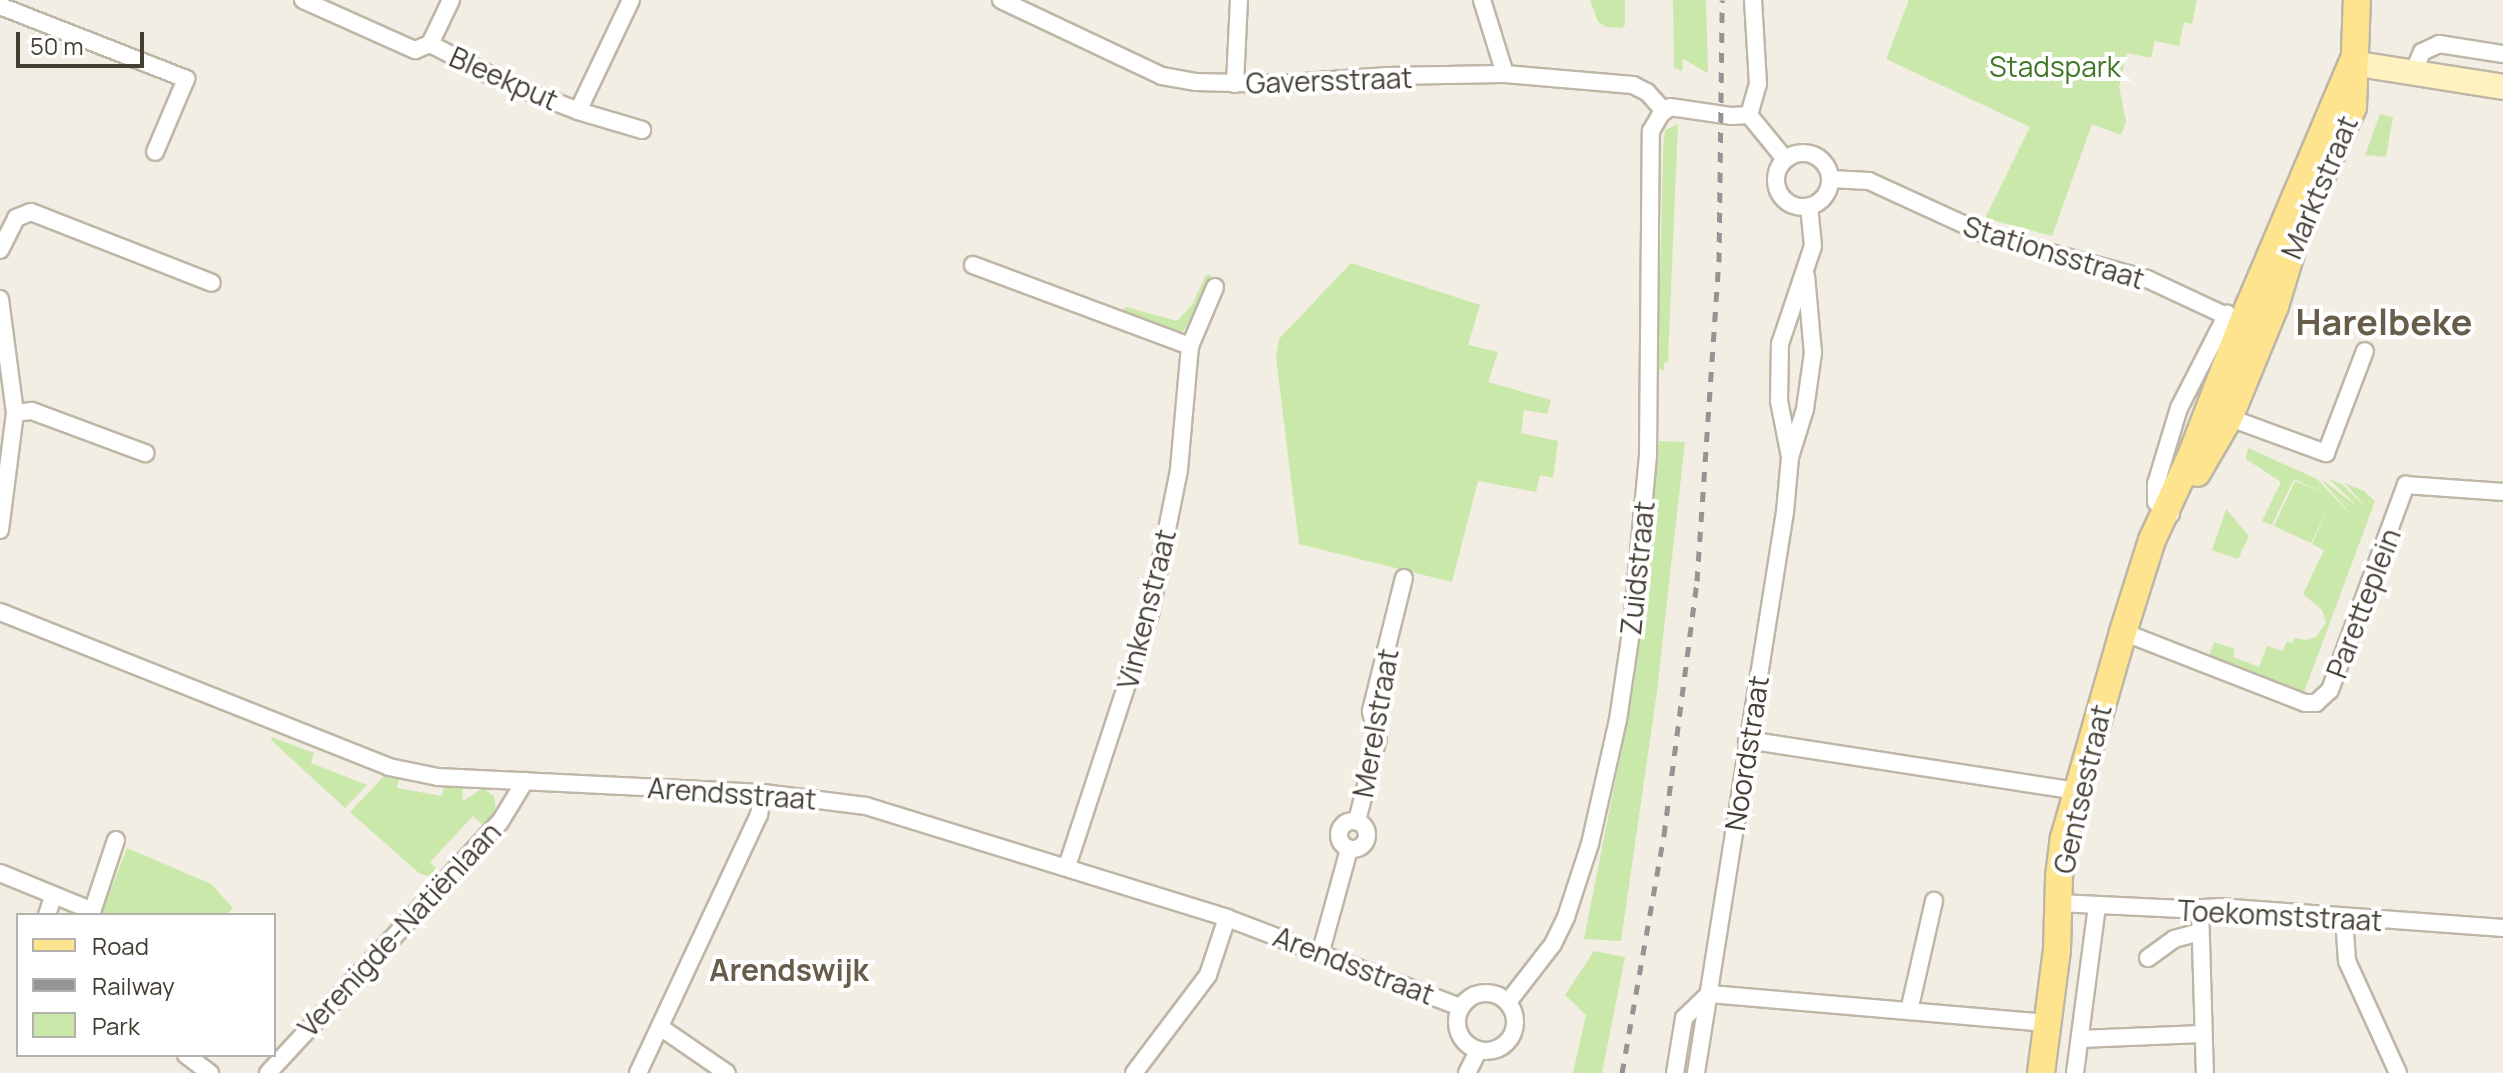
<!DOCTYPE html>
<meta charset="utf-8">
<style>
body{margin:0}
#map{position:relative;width:2503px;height:1073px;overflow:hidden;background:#f2eee3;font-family:Manrope,sans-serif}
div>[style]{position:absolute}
.green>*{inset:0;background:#cae8aa}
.roads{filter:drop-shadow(2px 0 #beb6a6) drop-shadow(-2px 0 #beb6a6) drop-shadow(0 2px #beb6a6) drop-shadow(0 -2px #beb6a6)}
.street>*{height:16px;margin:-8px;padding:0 8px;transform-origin:8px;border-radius:8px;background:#fff}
.street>.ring{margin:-8px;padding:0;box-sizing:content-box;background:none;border:16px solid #fff;border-radius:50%}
.secondary>*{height:24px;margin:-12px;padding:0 12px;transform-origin:12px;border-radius:12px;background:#fff2c0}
.primary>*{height:26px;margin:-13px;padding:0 13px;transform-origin:13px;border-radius:13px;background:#ffe48f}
.rail>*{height:5px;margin-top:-2.5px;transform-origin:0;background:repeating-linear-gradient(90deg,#949494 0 10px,transparent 0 20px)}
span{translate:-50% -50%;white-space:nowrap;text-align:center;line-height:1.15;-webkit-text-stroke:8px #fff;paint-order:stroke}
.park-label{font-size:28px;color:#417626}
.street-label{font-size:28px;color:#443e33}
.neighbourhood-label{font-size:30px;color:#675d4a;font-weight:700}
.district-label{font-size:36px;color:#675d4a;font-weight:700}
.legend{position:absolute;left:16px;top:913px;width:260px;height:144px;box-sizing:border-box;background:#fff;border:2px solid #b4b2ad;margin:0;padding:10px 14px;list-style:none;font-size:24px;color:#443e33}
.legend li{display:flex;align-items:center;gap:16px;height:40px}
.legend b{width:40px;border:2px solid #b4b2ad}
.scale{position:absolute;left:16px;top:32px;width:128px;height:36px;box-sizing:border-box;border:4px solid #443e33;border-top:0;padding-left:10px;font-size:24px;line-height:28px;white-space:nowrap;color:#443e33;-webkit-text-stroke:6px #fff;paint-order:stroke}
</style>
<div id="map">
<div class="green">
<i style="clip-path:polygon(1590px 0,1625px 0,1625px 25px,1622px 28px,1606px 27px,1598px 22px)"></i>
<i style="clip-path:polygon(1673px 0,1706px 0,1708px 73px,1683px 59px,1682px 71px,1674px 68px)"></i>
<i style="clip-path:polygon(1909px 0,2197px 0,2192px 24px,2184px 22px,2179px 46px,2155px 41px,2151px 58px,2127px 53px,2119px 87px,2126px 121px,2121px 135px,2092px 124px,2052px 236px,1985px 218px,2030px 127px,1886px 59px)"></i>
<i style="clip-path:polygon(2380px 114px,2393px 117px,2386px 157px,2365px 155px)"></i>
<i style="clip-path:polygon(1678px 124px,1668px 362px,1664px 363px,1664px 370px,1658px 369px,1663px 150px,1665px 130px)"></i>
<i style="clip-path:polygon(1351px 263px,1480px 305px,1468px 345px,1498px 352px,1488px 382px,1551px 400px,1547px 414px,1524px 410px,1521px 433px,1558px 441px,1553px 478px,1540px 475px,1536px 492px,1478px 481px,1452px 582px,1299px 544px,1276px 358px,1279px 339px)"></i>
<i style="clip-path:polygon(1206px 275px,1211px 275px,1200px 306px,1183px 331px,1173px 333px,1117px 315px,1126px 307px,1177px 321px,1192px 305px)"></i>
<i style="clip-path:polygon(1659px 441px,1685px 442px,1657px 691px,1621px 941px,1584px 939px,1634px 686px)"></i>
<i style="clip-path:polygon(2248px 448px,2317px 479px,2354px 518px,2320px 478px,2358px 507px,2329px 479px,2343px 485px,2367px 509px,2345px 483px,2364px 491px,2375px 501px,2303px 695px,2209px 657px,2214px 642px,2235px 649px,2233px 657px,2259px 667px,2267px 646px,2283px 651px,2287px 641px,2292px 643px,2294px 638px,2306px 640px,2316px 637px,2326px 622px,2322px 610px,2303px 594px,2324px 550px,2312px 544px,2330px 504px,2311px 543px,2274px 526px,2295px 481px,2324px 493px,2294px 479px,2272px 525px,2262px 521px,2281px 482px,2246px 459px)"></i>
<i style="clip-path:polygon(2226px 509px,2249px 536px,2238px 559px,2212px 550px)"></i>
<i style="clip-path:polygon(272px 737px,314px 753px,311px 763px,367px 785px,345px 808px,271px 740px)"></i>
<i style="clip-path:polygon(385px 775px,399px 779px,397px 788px,425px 793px,442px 796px,444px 786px,462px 788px,463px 801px,483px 788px,494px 796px,496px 813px,484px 826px,473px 816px,430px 862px,441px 873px,435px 879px,419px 873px,350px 812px)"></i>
<i style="clip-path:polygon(127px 848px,211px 884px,233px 908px,226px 915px,101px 915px)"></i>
<i style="clip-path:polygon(1594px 951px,1625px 957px,1602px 1073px,1573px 1073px,1586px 1015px,1565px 995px)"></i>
</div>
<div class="roads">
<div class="street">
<i style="left:303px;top:0;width:123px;rotate:24.1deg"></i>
<i style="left:415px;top:50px;width:16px;rotate:-22deg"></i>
<i style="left:430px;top:44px;width:49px;rotate:-64.5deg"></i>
<i style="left:1001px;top:0;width:178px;rotate:25.3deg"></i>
<i style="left:1162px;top:76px;width:35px;rotate:10deg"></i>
<i style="left:1196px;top:82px;width:80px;rotate:1.4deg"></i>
<i style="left:1276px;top:84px;width:112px;rotate:-4.1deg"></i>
<i style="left:1388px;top:76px;width:117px;rotate:-1deg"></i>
<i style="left:1505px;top:74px;width:128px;rotate:4.9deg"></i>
<i style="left:1633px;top:85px;width:16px;rotate:27deg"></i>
<i style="left:1647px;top:92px;width:25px;rotate:48deg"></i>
<i style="left:1482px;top:0;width:77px;rotate:72.7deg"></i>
<i style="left:0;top:6px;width:200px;rotate:21.4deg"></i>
<i style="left:186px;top:79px;width:79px;rotate:113deg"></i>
<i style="left:430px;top:44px;width:81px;rotate:27.2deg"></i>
<i style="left:502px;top:81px;width:82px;rotate:21.5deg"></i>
<i style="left:578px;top:111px;width:67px;rotate:16.5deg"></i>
<i style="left:2413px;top:73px;width:23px;rotate:-67deg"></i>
<i style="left:2422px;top:52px;width:19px;rotate:-25deg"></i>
<i style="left:2439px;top:44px;width:65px;rotate:8.9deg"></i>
<i style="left:1235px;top:84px;width:84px;rotate:-87.3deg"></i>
<i style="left:578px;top:111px;width:123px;rotate:-64.5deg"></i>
<i style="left:1749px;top:115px;width:32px;rotate:-74deg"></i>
<i style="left:1758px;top:84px;width:84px;rotate:-93.4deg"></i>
<i style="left:1749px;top:115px;width:57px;rotate:50.7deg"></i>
<i class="ring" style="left:1776px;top:153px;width:38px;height:38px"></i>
<i style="left:1830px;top:179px;width:39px;rotate:3deg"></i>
<i style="left:1869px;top:181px;width:132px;rotate:24.6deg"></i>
<i style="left:1989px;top:236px;width:164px;rotate:15.2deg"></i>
<i style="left:2147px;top:279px;width:111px;rotate:25deg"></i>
<i style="left:0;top:250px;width:36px;rotate:-63deg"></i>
<i style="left:16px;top:218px;width:16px;rotate:-22deg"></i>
<i style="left:31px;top:212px;width:194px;rotate:21.4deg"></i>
<i style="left:973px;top:265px;width:232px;rotate:20.5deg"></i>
<i style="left:1190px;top:346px;width:124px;rotate:95.1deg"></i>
<i style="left:1179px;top:470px;width:147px;rotate:101.4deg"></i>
<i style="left:1150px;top:614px;width:265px;rotate:108.2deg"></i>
<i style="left:0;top:299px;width:115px;rotate:82.5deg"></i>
<i style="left:15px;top:413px;width:118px;rotate:97.3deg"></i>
<i style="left:1190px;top:346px;width:64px;rotate:-67deg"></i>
<i style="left:15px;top:413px;width:17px;rotate:-7deg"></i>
<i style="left:32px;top:411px;width:121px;rotate:20.4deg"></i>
<i style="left:2222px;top:415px;width:111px;rotate:20.1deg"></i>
<i style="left:2326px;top:453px;width:109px;rotate:-69.1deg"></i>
<i style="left:1790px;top:457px;width:57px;rotate:-101.1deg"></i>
<i style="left:1779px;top:401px;width:57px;rotate:-89deg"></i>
<i style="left:1780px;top:344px;width:103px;rotate:-71.4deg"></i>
<i style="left:1813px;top:246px;width:40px;rotate:-95.7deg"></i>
<i style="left:2171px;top:514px;width:19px;rotate:-141deg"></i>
<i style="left:2156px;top:502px;width:18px;rotate:-90deg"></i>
<i style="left:2156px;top:484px;width:79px;rotate:-73.2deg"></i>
<i style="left:2179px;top:408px;width:106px;rotate:-62.9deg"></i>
<i style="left:0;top:612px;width:419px;rotate:21.7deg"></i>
<i style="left:389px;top:767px;width:50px;rotate:11.5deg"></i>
<i style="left:438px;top:777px;width:325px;rotate:2.8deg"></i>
<i style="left:763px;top:793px;width:104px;rotate:7.2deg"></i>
<i style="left:866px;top:806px;width:378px;rotate:17.2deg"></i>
<i style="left:1227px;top:918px;width:249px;rotate:20.9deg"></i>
<i style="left:2123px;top:632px;width:195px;rotate:21.3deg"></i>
<i style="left:2305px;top:703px;width:11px"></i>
<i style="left:2316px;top:703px;width:19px;rotate:-43deg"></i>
<i style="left:2330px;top:690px;width:219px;rotate:-69.7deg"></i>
<i style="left:2406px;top:485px;width:97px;rotate:4.1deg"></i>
<i style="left:1747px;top:740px;width:333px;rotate:8.8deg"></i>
<i class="ring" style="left:1339px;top:821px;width:12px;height:12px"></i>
<i style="left:1357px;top:821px;width:86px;rotate:-75.8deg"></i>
<i style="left:1378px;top:738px;width:28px;rotate:-105deg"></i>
<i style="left:1371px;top:711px;width:137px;rotate:-76.1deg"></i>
<i style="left:0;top:873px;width:100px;rotate:22.2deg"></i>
<i style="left:2058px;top:903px;width:124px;rotate:2.8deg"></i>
<i style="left:2182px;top:909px;width:36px;rotate:-3deg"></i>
<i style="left:2218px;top:907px;width:286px;rotate:4.2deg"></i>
<i style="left:2200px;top:908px;width:165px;rotate:88.3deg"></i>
<i style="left:47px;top:915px;width:20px;rotate:-72deg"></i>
<i style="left:91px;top:915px;width:79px;rotate:-71.6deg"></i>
<i style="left:2344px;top:918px;width:43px;rotate:86deg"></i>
<i style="left:2347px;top:961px;width:123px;rotate:65.5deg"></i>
<i style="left:1321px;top:951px;width:106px;rotate:-74.6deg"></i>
<i style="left:2148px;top:958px;width:32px;rotate:-36deg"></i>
<i style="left:2174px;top:939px;width:27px;rotate:-15deg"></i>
<i class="ring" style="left:1457px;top:993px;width:42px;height:42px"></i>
<i style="left:1709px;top:994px;width:340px;rotate:4.9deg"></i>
<i style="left:1508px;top:1002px;width:73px;rotate:-52.2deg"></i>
<i style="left:1553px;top:944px;width:30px;rotate:-64deg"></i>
<i style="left:1566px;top:917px;width:77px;rotate:-71.8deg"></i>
<i style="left:1590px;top:844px;width:127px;rotate:-77.3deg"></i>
<i style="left:1618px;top:720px;width:96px;rotate:-81.6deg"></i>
<i style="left:1632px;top:625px;width:171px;rotate:-84.6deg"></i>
<i style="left:1648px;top:455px;width:324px;rotate:-89.5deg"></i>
<i style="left:1651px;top:131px;width:20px;rotate:-60deg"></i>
<i style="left:1661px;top:114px;width:11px;rotate:-38deg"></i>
<i style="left:1670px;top:107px;width:63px;rotate:8.3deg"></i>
<i style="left:1732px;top:116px;width:17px;rotate:-3deg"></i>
<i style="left:1909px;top:1011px;width:113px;rotate:-77.2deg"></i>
<i style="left:660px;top:1027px;width:81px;rotate:34.5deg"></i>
<i style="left:2080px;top:1039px;width:122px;rotate:-2.3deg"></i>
<i style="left:186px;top:1055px;width:30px;rotate:37deg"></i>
<i style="left:268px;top:1073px;width:342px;rotate:-47.3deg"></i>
<i style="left:500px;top:822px;width:48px;rotate:-58.6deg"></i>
<i style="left:638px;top:1073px;width:285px;rotate:-64.9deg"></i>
<i style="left:759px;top:815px;width:22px;rotate:-80deg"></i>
<i style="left:1134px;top:1073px;width:123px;rotate:-52.9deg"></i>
<i style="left:1208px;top:975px;width:60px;rotate:-71.6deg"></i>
<i style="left:1467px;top:1073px;width:25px;rotate:-63deg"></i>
<i style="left:1675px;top:1073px;width:56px;rotate:-80.7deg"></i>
<i style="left:1684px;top:1018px;width:35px;rotate:-44deg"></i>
<i style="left:1696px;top:1073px;width:568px;rotate:-80.99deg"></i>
<i style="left:1785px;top:512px;width:55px;rotate:-84.8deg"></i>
<i style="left:1790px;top:457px;width:50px;rotate:-72.6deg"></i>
<i style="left:1805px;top:409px;width:57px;rotate:-81.9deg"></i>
<i style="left:1813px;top:353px;width:77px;rotate:-95.2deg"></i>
<i style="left:2075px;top:1073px;width:169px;rotate:-82.5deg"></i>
</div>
<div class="secondary">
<i style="left:2352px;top:63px;width:153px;rotate:9deg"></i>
</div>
<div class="primary">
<i style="left:2312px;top:197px;width:99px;rotate:-65.5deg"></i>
<i style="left:2353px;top:107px;width:107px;rotate:-87.9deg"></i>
<i style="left:2197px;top:473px;width:64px;rotate:-59.8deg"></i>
<i style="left:2229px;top:418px;width:121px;rotate:-67.7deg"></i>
<i style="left:2275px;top:306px;width:72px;rotate:-73.1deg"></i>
<i style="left:2041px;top:1073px;width:124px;rotate:-82.6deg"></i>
<i style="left:2057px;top:950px;width:73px;rotate:-88.4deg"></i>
<i style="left:2059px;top:877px;width:39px;rotate:-83deg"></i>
<i style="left:2064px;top:838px;width:214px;rotate:-74deg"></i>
<i style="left:2123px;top:632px;width:96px;rotate:-72.5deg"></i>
<i style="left:2152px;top:540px;width:93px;rotate:-65.1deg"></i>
<i style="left:2191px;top:456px;width:161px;rotate:-68.9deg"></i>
<i style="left:2249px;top:306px;width:264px;rotate:-67deg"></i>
</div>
</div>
<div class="rail">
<i style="left:1622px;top:1073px;width:242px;rotate:-80deg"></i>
<i style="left:1664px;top:835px;width:256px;rotate:-82.6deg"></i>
<i style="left:1697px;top:581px;width:320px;rotate:-86.1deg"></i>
<i style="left:1719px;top:262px;width:262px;rotate:-89.3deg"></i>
</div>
<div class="park-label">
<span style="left:2055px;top:66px">Stadspark</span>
</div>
<div class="street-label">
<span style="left:504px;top:78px;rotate:24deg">Bleekput</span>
<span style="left:1329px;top:80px;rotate:-2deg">Gaversstraat</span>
<span style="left:2319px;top:187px;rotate:-67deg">Marktstraat</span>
<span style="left:2054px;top:252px;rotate:17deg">Stationsstraat</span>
<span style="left:1637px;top:568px;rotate:-84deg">Zuidstraat</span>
<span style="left:2363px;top:603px;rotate:-69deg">Paretteplein</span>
<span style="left:1146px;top:609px;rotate:-76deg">Vinkenstraat</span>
<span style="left:1375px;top:723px;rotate:-80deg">Merelstraat</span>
<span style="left:1746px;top:753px;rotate:-81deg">Noordstraat</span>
<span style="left:2082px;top:789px;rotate:-77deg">Gentsestraat</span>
<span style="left:732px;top:793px;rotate:4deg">Arendsstraat</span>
<span style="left:2280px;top:915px;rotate:3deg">Toekomststraat</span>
<span style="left:399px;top:929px;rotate:-47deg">Verenigde-Natiënlaan</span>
<span style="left:1354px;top:965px;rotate:21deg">Arendsstraat</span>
</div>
<div class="neighbourhood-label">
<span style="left:789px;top:970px">Arendswijk</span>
</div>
<div class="district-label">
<span style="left:2384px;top:322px">Harelbeke</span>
</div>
<ul class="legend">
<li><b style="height:10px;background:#ffe48f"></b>Road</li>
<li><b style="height:10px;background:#949494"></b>Railway</li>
<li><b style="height:22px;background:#cae8aa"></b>Park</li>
</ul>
<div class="scale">50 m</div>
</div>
